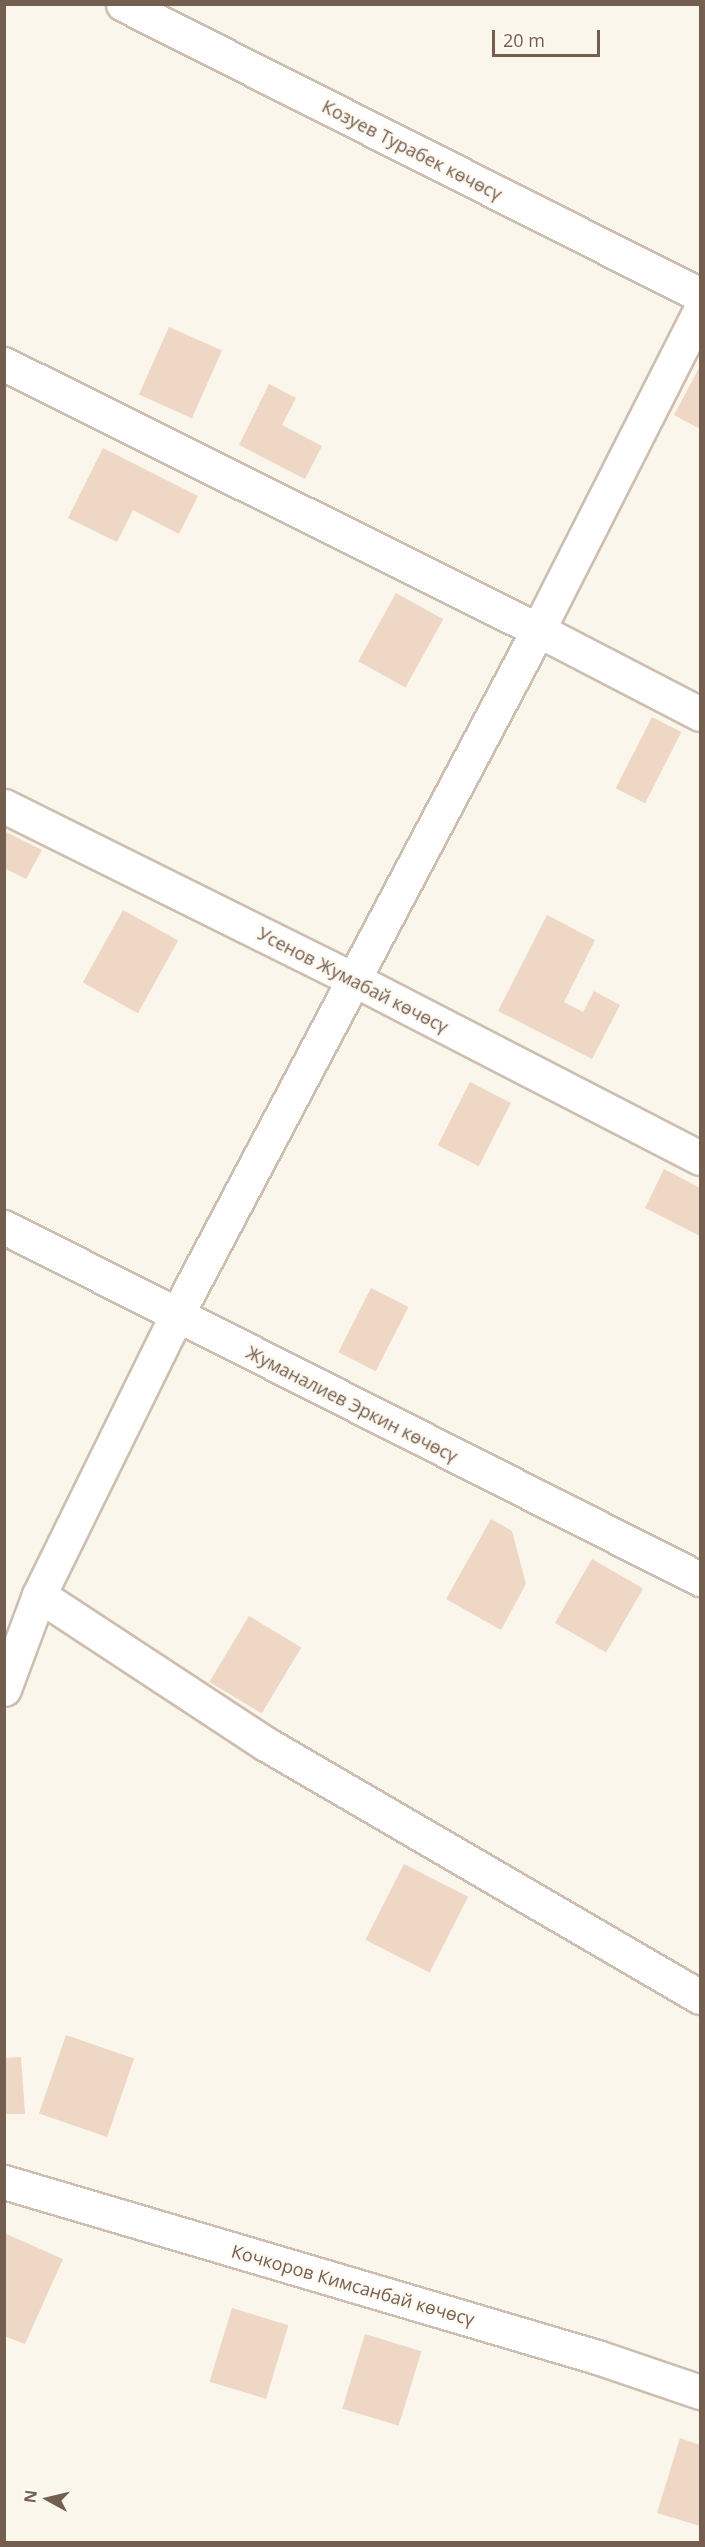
<!DOCTYPE html>
<meta charset="utf-8">
<style>
body{margin:0}
#map{position:relative;width:705px;height:2547px;overflow:hidden;background:#fbf6eb;font-family:"Open Sans",sans-serif}
div>[style]{position:absolute}
.building>*{inset:0;background:#eed7c5;transform-origin:0 0}
.roads{filter:drop-shadow(2px 0 #cdbeb1) drop-shadow(-2px 0 #cdbeb1) drop-shadow(0 2px #cdbeb1) drop-shadow(0 -2px #cdbeb1)}
.minor>*{height:33px;margin:-16.5px;padding:0 16.5px;transform-origin:16.5px;border-radius:16.5px;background:#fff}
span{translate:-50% -50%;white-space:nowrap;text-align:center;line-height:1.15;-webkit-text-stroke:4.5px #fef9f1;paint-order:stroke}
.street-label{font-size:18px;color:#745e50}
.frame{position:absolute;inset:0;border:6px solid #745e50;pointer-events:none}
.north{position:absolute;left:18px;top:2469px;width:60px;height:60px;-webkit-text-stroke:4px #fef9f1;paint-order:stroke;rotate:278deg;font-size:16px;font-weight:700;line-height:24px;text-align:center;color:#745e50}
.north::after{content:'';display:block;margin:auto;width:21px;height:27px;background:#745e50;clip-path:polygon(50% 0,100% 100%,50% 72%,0 100%)}
.scale{position:absolute;left:492px;top:30px;width:108px;height:27px;box-sizing:border-box;border:3px solid #745e50;border-top:0;padding-left:8px;font-size:18px;line-height:21px;white-space:nowrap;color:#745e50;-webkit-text-stroke:4px #fef9f1;paint-order:stroke}
</style>
<div id="map">
<div class="building">
<i style="left:169px;top:327px;width:58px;height:74px;rotate:24deg"></i>
<i style="clip-path:polygon(700px 366px,700px 429px,674px 415px)"></i>
<i style="clip-path:polygon(269px 384px,296px 398px,282px 425px,322px 446px,305px 479px,239px 445px)"></i>
<i style="clip-path:polygon(103px 448px,198px 496px,179px 534px,133px 510px,117px 542px,68px 518px)"></i>
<i style="left:396px;top:593px;width:54px;height:78px;rotate:29deg"></i>
<i style="left:652px;top:717px;width:33px;height:80px;rotate:27deg"></i>
<i style="clip-path:polygon(4px 831px,42px 850px,26px 879px,4px 868px)"></i>
<i style="left:123px;top:910px;width:63px;height:83px;rotate:29deg"></i>
<i style="clip-path:polygon(547px 915px,595px 940px,564px 1002px,583px 1012px,594px 991px,620px 1005px,592px 1059px,498px 1011px)"></i>
<i style="left:470px;top:1082px;width:46px;height:71px;rotate:27deg"></i>
<i style="clip-path:polygon(664px 1169px,700px 1188px,700px 1236px,645px 1208px)"></i>
<i style="left:371px;top:1288px;width:42px;height:72px;rotate:27deg"></i>
<i style="clip-path:polygon(491px 1519px,512px 1531px,526px 1584px,501px 1630px,446px 1599px)"></i>
<i style="left:592px;top:1559px;width:59px;height:74px;rotate:30deg"></i>
<i style="left:249px;top:1616px;width:61px;height:77px;rotate:31deg"></i>
<i style="left:404px;top:1864px;width:72px;height:85px;rotate:27deg"></i>
<i style="left:66px;top:2035px;width:72px;height:83px;rotate:19deg"></i>
<i style="clip-path:polygon(21px 2057px,25px 2114px,4px 2114px,4px 2058px)"></i>
<i style="clip-path:polygon(4px 2233px,63px 2259px,25px 2344px,4px 2336px)"></i>
<i style="left:232px;top:2308px;width:59px;height:77px;rotate:17deg"></i>
<i style="left:365px;top:2334px;width:59px;height:78px;rotate:17deg"></i>
<i style="clip-path:polygon(680px 2438px,700px 2445px,700px 2526px,657px 2513px)"></i>
</div>
<div class="roads">
<div class="minor">
<i style="left:123px;top:4px;width:646px;rotate:26.76deg"></i>
<i style="left:4px;top:364px;width:597px;rotate:26.48deg"></i>
<i style="left:538px;top:630px;width:182px;rotate:27.4deg"></i>
<i style="left:4px;top:806px;width:390px;rotate:26.4deg"></i>
<i style="left:353px;top:979px;width:390px;rotate:27.3deg"></i>
<i style="left:4px;top:1227px;width:780px;rotate:26.83deg"></i>
<i style="left:39px;top:1595px;width:272px;rotate:33.3deg"></i>
<i style="left:266px;top:1744px;width:502px;rotate:30.24deg"></i>
<i style="left:4px;top:1689px;width:100px;rotate:-69.6deg"></i>
<i style="left:39px;top:1595px;width:311px;rotate:-63.8deg"></i>
<i style="left:176px;top:1316px;width:776px;rotate:-62.18deg"></i>
<i style="left:538px;top:630px;width:358px;rotate:-63.1deg"></i>
<i style="left:4px;top:2182px;width:618px;rotate:16.44deg"></i>
<i style="left:597px;top:2357px;width:109px;rotate:18.8deg"></i>
</div>
</div>
<div class="street-label">
<span style="left:412px;top:150px;rotate:27deg">Козуев Турабек көчөсү</span>
<span style="left:353px;top:980px;rotate:27deg">Усенов Жумабай көчөсү</span>
<span style="left:352px;top:1404px;rotate:27deg">Жуманалиев Эркин көчөсү</span>
<span style="left:353px;top:2285px;rotate:16deg">Кочкоров Кимсанбай көчөсү</span>
</div>
<div class="frame"></div>
<div class="north">N</div>
<div class="scale">20 m</div>
</div>
